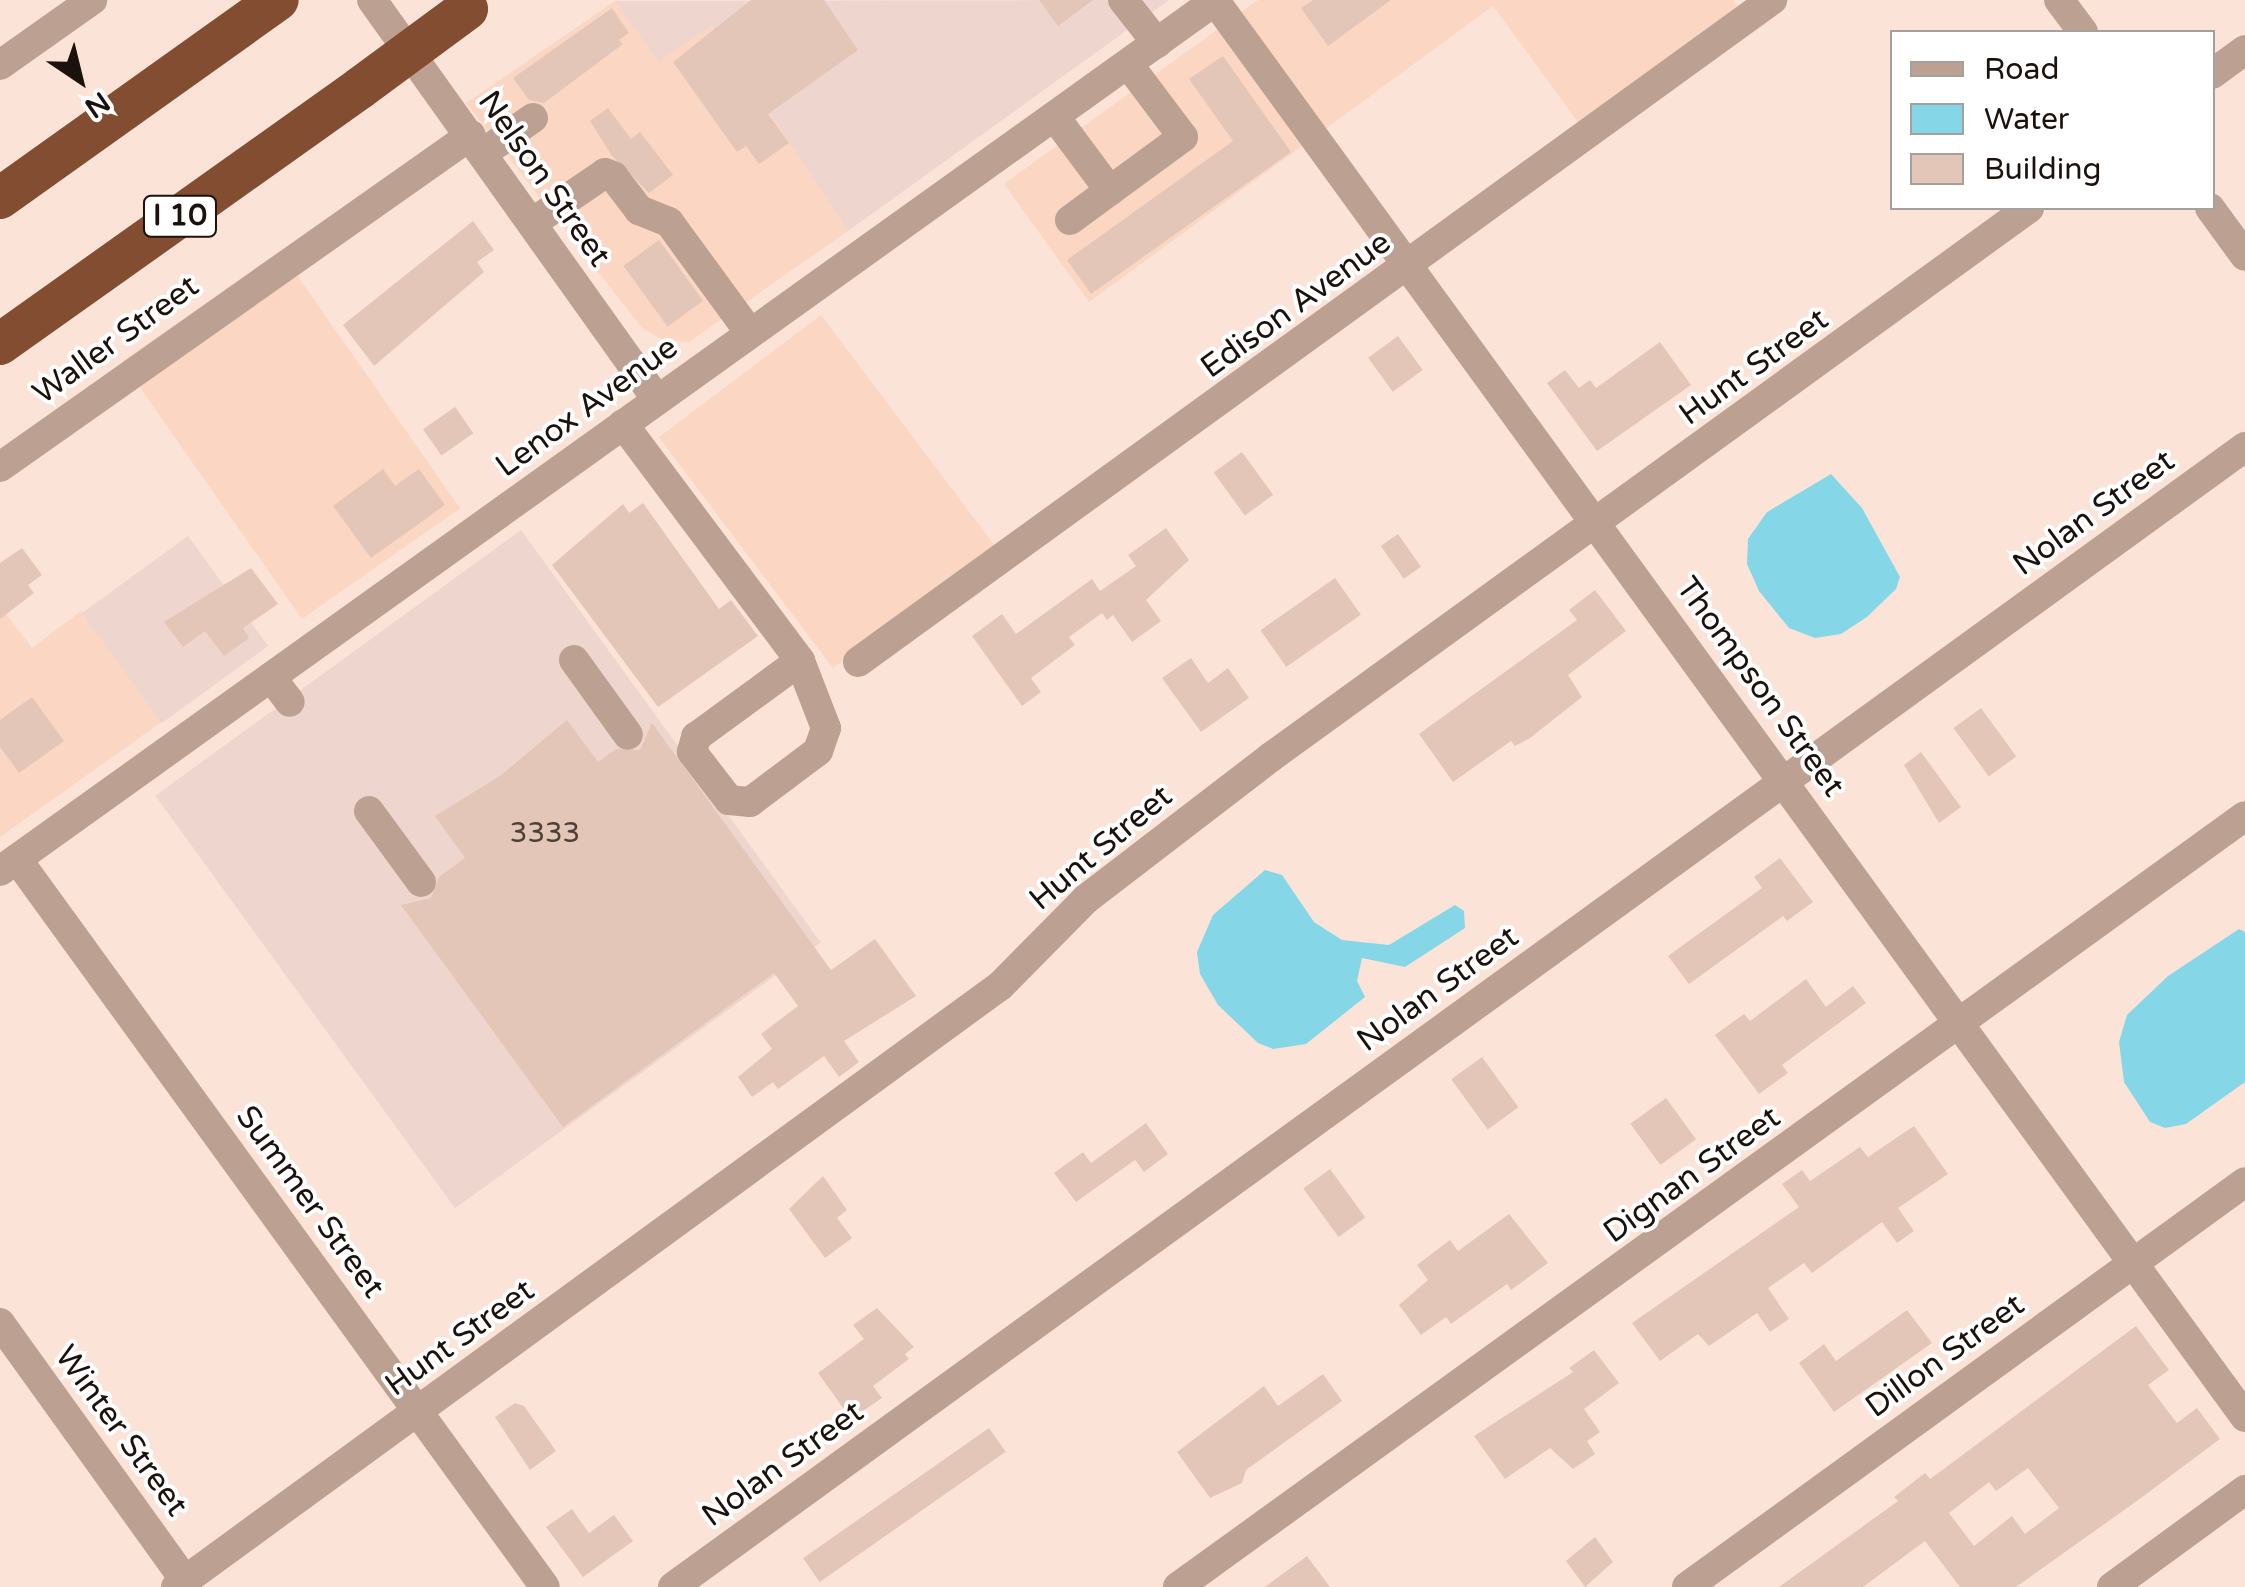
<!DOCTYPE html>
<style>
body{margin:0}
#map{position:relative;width:2245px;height:1587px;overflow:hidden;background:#fbe4d7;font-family:"Varela Round",sans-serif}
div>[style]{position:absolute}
.built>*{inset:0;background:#fbd6c3;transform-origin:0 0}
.industrial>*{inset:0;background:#eed5ce;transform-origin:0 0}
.water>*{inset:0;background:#85d7e8}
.building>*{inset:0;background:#e3c6b7;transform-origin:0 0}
.minor>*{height:30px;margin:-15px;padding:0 15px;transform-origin:15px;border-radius:15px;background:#bca193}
.highway>*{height:42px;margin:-21px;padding:0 21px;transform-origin:21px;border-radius:21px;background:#824d30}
.highway-bridge>*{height:42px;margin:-21px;padding:0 21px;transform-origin:21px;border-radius:21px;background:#824d30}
span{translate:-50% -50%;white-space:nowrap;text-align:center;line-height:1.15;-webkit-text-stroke:8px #fff;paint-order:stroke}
.number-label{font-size:28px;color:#4e3f38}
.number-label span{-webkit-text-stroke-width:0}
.shield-label span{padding:2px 8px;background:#fff;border:2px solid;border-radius:8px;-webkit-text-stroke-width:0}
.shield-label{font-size:30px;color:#1c120d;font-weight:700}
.street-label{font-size:32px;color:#1c120d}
.legend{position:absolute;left:1890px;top:30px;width:325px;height:180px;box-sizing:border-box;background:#fff;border:2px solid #a4a09e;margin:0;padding:12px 18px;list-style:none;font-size:30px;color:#1c120d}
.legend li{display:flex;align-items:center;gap:20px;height:50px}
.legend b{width:50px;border:2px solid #a4a09e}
.north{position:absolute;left:30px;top:30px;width:100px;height:100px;-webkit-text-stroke:8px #fff;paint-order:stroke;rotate:145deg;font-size:28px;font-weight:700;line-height:40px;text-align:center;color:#1c120d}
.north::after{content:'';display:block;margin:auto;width:35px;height:45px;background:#1c120d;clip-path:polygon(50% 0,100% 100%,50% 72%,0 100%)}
</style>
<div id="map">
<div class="built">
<i style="clip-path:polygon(1258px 0,1733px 0,1753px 27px,1594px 144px,1493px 6px,1089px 302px,1004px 184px)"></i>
<i style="clip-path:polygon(615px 1px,659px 61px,712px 24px,848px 231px,689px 342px,663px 340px,642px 328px,466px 103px)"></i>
<i style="left:280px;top:251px;width:314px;height:193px;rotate:55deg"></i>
<i style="left:821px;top:315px;width:289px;height:203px;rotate:53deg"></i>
<i style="clip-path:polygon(0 606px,32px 648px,81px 611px,163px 721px,0 837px)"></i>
</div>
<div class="industrial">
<i style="clip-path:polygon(1169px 0,848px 231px,712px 25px,659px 62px,615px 1px)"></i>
<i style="left:521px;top:530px;width:510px;height:452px;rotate:54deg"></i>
<i style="left:188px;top:536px;width:136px;height:131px;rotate:54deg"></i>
</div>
<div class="water">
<i style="clip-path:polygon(1831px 474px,1862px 508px,1900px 577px,1896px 589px,1867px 617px,1841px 634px,1815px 638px,1789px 628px,1759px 591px,1747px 564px,1748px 539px,1767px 512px)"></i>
<i style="clip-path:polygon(1265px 870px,1282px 875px,1314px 922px,1342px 940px,1389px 945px,1455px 905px,1464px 911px,1465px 928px,1405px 967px,1362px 958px,1357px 981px,1365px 997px,1306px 1044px,1273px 1049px,1258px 1043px,1218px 1005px,1200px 974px,1197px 952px,1213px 915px)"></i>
<i style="clip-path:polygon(2239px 929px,2245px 932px,2245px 1082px,2186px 1124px,2165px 1128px,2150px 1122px,2124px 1082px,2119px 1042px,2127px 1015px,2168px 976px)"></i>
</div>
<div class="building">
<i style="clip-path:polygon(751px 0,824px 0,858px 50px,768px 114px,789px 143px,759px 164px,746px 146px,737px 152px,673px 62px)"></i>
<i style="clip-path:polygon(1039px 0,1093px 0,1058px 26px)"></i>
<i style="clip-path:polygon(1313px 0,1391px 0,1328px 46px,1301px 8px)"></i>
<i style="clip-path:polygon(612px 8px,629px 33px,619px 40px,623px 44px,544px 103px,529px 100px,513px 78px)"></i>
<i style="clip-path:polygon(1223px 56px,1291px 152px,1091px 294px,1067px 260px,1233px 141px,1189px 79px)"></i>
<i style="clip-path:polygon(608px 108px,631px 139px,640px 132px,673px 175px,649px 193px,612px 156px,590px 121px)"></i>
<i style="clip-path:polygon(473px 221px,494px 250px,477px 262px,484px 272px,374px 366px,343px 325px)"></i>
<i style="left:659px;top:240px;width:75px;height:44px;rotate:54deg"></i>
<i style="left:1398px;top:336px;width:42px;height:37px;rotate:54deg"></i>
<i style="clip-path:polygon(1660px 342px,1691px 385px,1597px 451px,1547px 383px,1565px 370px,1579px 388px,1590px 380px,1596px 388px)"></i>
<i style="left:455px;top:407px;width:32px;height:39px;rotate:55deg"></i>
<i style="left:1242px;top:452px;width:53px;height:35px;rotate:54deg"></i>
<i style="clip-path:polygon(383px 469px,395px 486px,419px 469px,445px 505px,371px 558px,333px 506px)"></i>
<i style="clip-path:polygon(643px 503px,719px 609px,731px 600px,758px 636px,658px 707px,552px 565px,623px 504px,629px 513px)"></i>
<i style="clip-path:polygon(1166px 528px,1189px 560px,1146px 600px,1161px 621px,1132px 642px,1113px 615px,1107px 620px,1102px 613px,1069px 637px,1075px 645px,1031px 678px,1041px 692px,1022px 706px,972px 636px,1002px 614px,1016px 634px,1092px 579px,1100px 591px,1136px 566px,1128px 555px)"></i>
<i style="left:1398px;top:534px;width:40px;height:21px;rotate:55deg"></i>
<i style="clip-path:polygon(22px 548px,42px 575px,28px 585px,34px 593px,0 619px,0 563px)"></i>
<i style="clip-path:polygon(251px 568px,278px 604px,243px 628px,249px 638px,224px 656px,205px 631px,183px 647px,164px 622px)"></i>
<i style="left:1335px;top:578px;width:45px;height:91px;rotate:55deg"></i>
<i style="clip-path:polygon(1595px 590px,1626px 631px,1568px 675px,1582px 697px,1530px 738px,1515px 746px,1511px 741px,1453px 782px,1419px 734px,1577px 620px,1569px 610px)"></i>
<i style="clip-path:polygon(1191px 658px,1208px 683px,1228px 668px,1249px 698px,1201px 732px,1162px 678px)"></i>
<i style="clip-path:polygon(32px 697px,64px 741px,19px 773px,0 747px,0 720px)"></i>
<i style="left:1981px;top:708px;width:60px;height:34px;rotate:54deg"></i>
<i style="clip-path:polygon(567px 720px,598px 762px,616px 749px,640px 750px,652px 723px,831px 970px,875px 939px,916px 996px,844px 1041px,859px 1062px,839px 1077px,824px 1056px,778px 1089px,773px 1082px,752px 1097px,738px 1077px,772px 1049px,761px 1034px,798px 1006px,774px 973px,563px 1127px,401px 905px,431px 898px,439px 877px,465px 858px,435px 816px,500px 776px)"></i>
<i style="clip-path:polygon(1921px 752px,1961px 807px,1939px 823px,1904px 765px)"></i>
<i style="clip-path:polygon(1780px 858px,1813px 902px,1787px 921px,1783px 916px,1689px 984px,1668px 956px,1762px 888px,1754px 877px)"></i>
<i style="clip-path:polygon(1806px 979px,1826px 1007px,1853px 986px,1866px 1003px,1782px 1065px,1788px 1073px,1759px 1094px,1715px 1035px,1744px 1014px,1750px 1021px)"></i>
<i style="left:1482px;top:1057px;width:62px;height:38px;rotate:54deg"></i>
<i style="left:1666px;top:1098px;width:51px;height:44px;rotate:54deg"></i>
<i style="clip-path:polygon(1146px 1123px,1168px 1154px,1144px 1172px,1135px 1160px,1076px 1202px,1054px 1173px,1083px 1152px,1091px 1163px)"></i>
<i style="clip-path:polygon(1914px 1126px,1948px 1174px,1898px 1208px,1914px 1231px,1897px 1243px,1882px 1222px,1812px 1273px,1804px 1263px,1768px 1288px,1789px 1319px,1770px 1332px,1757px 1313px,1709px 1346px,1698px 1334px,1660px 1361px,1632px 1323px,1799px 1207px,1782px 1184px,1802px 1170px,1810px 1181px,1860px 1147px,1868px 1157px)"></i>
<i style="left:1330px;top:1169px;width:60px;height:33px;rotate:54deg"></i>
<i style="clip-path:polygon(823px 1176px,847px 1210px,837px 1218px,852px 1238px,825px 1258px,789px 1209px)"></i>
<i style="clip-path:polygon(1509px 1214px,1548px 1263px,1511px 1290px,1507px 1284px,1451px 1324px,1446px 1317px,1421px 1335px,1399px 1305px,1428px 1280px,1417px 1265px,1450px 1240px,1458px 1251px)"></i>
<i style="clip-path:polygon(877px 1308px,914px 1347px,905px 1354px,909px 1359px,873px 1386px,882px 1398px,851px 1419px,818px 1373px,864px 1339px,853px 1325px)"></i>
<i style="clip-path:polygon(1907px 1310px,1932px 1343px,1834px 1412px,1799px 1363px,1824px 1344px,1836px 1361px)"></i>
<i style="clip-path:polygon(evenodd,2136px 1326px,2169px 1370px,2148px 1385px,2177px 1423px,2197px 1408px,2220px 1439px,2141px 1498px,2016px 1587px,1960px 1587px,1925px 1541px,1863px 1587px,1779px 1587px,1898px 1501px,1894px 1497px,1925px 1473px,1930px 1479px,1937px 1474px,2136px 1326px,2028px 1468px,2059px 1508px,2025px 1534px,2012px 1516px,1974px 1546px,1949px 1513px,1989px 1482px,1996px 1491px,2028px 1468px)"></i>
<i style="clip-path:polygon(1594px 1350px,1619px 1383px,1584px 1409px,1600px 1432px,1587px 1441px,1595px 1454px,1573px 1469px,1550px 1448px,1505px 1479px,1474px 1436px,1573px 1372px,1569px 1368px)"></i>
<i style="clip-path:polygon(1323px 1374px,1342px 1401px,1246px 1470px,1242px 1483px,1210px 1498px,1177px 1452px,1264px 1386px,1278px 1406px)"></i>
<i style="clip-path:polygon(515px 1403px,524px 1406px,556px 1451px,530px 1470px,495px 1417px)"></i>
<i style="left:989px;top:1428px;width:29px;height:227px;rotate:55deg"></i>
<i style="clip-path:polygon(572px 1509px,589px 1533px,614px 1515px,633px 1541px,583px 1577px,546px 1527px)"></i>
<i style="clip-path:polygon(1595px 1537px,1613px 1562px,1585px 1587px,1566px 1561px)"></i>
<i style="clip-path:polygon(1307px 1556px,1330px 1587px,1265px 1587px)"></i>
</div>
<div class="minor">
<i style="left:372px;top:0;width:491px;rotate:54.5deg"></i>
<i style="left:1123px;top:0;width:55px;rotate:51.7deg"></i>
<i style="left:2059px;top:0;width:40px;rotate:53deg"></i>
<i style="left:1215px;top:1px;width:1751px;rotate:53.97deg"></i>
<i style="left:0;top:65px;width:113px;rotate:-35.2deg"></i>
<i style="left:2212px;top:74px;width:41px;rotate:-36deg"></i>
<i style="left:1055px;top:117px;width:92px;rotate:53.4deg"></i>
<i style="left:483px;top:153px;width:61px;rotate:-35deg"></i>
<i style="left:2210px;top:208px;width:59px;rotate:53.9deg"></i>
<i style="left:1070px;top:220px;width:140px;rotate:-36.3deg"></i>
<i style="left:1183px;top:137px;width:91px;rotate:-127deg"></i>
<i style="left:532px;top:223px;width:88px;rotate:-34.4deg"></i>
<i style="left:605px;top:173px;width:9px;rotate:21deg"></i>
<i style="left:613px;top:176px;width:43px;rotate:52.6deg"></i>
<i style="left:639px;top:210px;width:32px;rotate:22deg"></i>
<i style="left:669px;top:222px;width:137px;rotate:53.9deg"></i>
<i style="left:623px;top:424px;width:296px;rotate:53.2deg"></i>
<i style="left:800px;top:661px;width:72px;rotate:68.8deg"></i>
<i style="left:826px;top:728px;width:24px;rotate:109deg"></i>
<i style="left:818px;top:751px;width:85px;rotate:143.1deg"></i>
<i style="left:750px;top:802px;width:21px;rotate:-175deg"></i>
<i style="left:729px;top:800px;width:61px;rotate:-127.6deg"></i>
<i style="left:692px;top:752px;width:16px;rotate:-75deg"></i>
<i style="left:696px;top:737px;width:129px;rotate:-36.2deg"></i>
<i style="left:0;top:467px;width:576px;rotate:-35.18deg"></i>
<i style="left:574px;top:660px;width:92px;rotate:54.2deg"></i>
<i style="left:858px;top:662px;width:1129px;rotate:-35.92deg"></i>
<i style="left:271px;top:677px;width:31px;rotate:53deg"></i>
<i style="left:369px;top:811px;width:88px;rotate:53.8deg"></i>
<i style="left:17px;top:859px;width:899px;rotate:54.05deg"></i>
<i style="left:0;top:871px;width:1496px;rotate:-35.61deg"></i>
<i style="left:0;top:1323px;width:317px;rotate:54.3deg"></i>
<i style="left:176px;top:1587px;width:1020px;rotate:-36.11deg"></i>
<i style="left:1000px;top:986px;width:122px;rotate:-45.3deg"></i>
<i style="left:1086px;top:899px;width:233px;rotate:-37.5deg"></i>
<i style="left:1271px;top:757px;width:936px;rotate:-35.91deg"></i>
<i style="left:673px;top:1587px;width:1942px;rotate:-35.95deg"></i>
<i style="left:1178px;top:1587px;width:1316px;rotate:-35.85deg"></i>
<i style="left:1687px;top:1587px;width:689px;rotate:-35.97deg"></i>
<i style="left:2112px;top:1587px;width:165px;rotate:-36.1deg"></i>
</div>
<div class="highway">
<i style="left:0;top:198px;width:341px;rotate:-35.5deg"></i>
<i style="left:0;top:344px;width:442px;rotate:-35.4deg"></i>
</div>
<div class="highway-bridge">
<i style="left:360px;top:88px;width:133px;rotate:-36.4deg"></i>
</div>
<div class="number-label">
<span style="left:545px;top:833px">3333</span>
</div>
<div class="shield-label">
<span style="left:180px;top:216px">I 10</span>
</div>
<div class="street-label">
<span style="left:544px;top:179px;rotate:55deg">Nelson Street</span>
<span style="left:1296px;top:305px;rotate:-36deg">Edison Avenue</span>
<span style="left:116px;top:340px;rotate:-36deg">Waller Street</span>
<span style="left:1754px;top:367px;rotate:-36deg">Hunt Street</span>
<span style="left:587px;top:407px;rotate:-36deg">Lenox Avenue</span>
<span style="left:2094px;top:513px;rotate:-36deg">Nolan Street</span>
<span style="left:1760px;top:687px;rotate:54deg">Thompson Street</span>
<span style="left:1101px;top:848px;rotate:-40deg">Hunt Street</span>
<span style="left:1438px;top:989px;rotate:-36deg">Nolan Street</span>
<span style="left:1692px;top:1175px;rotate:-36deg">Dignan Street</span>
<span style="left:310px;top:1202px;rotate:54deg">Summer Street</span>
<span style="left:460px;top:1338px;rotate:-36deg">Hunt Street</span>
<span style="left:1945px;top:1356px;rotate:-36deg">Dillon Street</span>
<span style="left:121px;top:1431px;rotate:54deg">Winter Street</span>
<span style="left:783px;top:1464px;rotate:-36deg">Nolan Street</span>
</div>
<ul class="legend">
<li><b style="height:12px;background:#bca193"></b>Road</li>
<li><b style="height:28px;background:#85d7e8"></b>Water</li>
<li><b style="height:28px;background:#e3c6b7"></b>Building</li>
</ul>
<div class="north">N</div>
</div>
